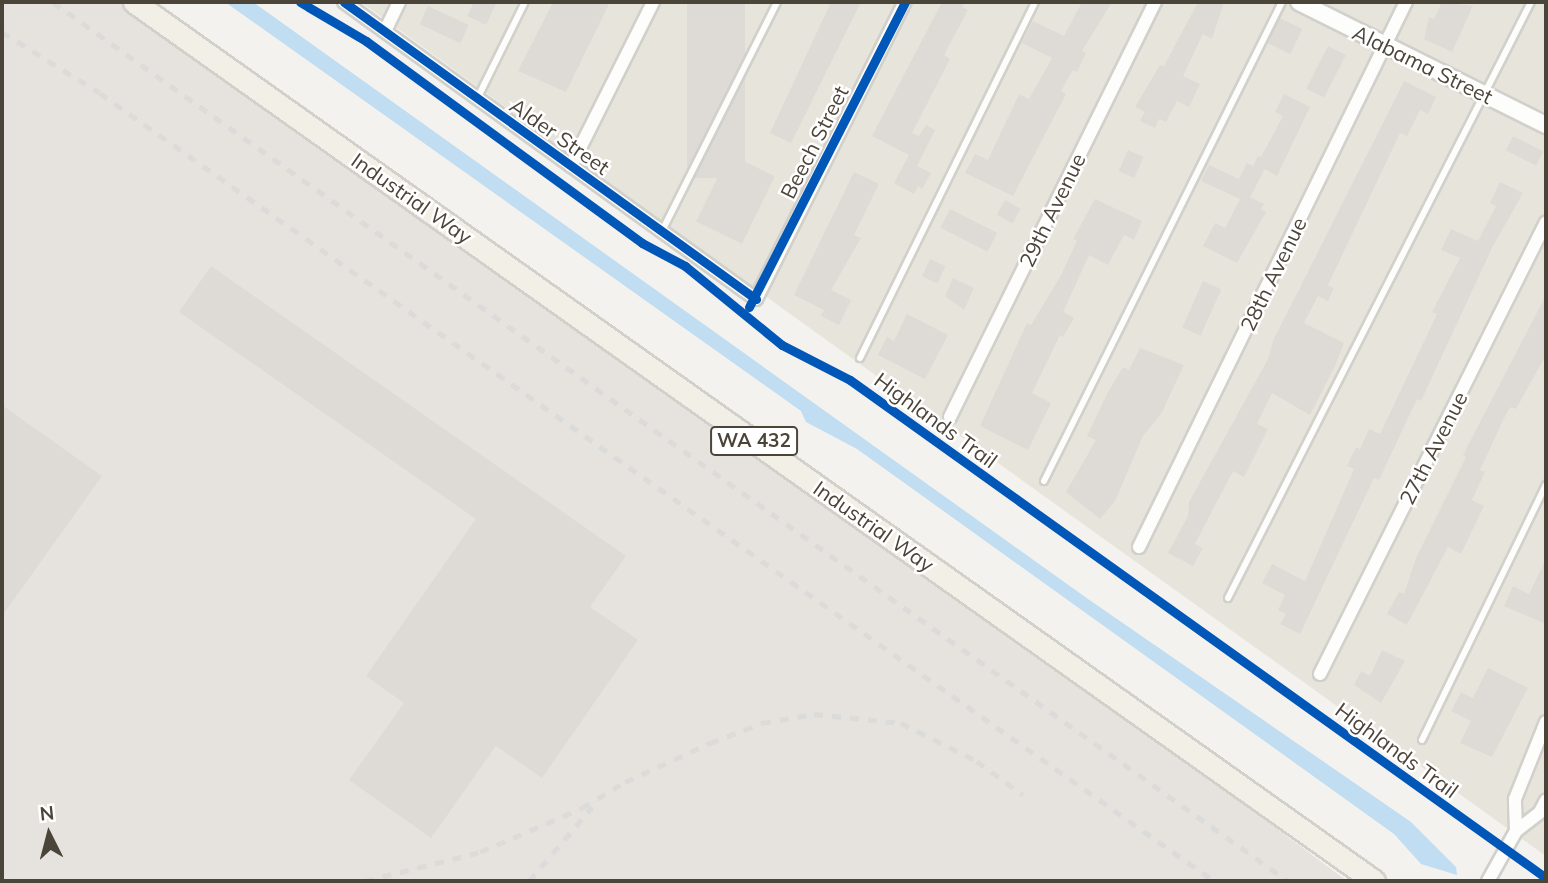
<!DOCTYPE html>
<style>
body{margin:0}
#map{position:relative;width:1548px;height:883px;overflow:hidden;background:#f4f2ee;font-family:Mulish,sans-serif}
div>[style]{position:absolute}
.residential>*{inset:0;background:#e7e4dc}
.industrial>*{inset:0;background:#e6e2de}
.water>*{inset:0;background:#c0ddf1}
.building>*{inset:0;background:#dedbd6;transform-origin:0 0}
.roads{filter:drop-shadow(2px 0 #d2d0cb) drop-shadow(-2px 0 #d2d0cb) drop-shadow(0 2px #d2d0cb) drop-shadow(0 -2px #d2d0cb)}
.service>*{height:6px;margin:-3px;padding:0 3px;transform-origin:3px;border-radius:3px;background:#fdfdfc}
.minor>*{height:12px;margin:-6px;padding:0 6px;transform-origin:6px;border-radius:6px;background:#fdfdfc}
.tertiary>*{height:16px;margin:-8px;padding:0 8px;transform-origin:8px;border-radius:8px;background:#fdfdfc}
.primary>*{height:21px;margin:-10.5px;padding:0 10.5px;transform-origin:10.5px;border-radius:10.5px;background:#f2efe6}
.rail>*{height:4.5px;margin-top:-2.25px;transform-origin:0;background:repeating-linear-gradient(90deg,#dbdbda 0 9px,transparent 0 18px)}
.cycleway>*{height:9px;margin:-4.5px;padding:0 4.5px;transform-origin:4.5px;border-radius:4.5px;background:#0057b8}
span{translate:-50% -50%;white-space:nowrap;text-align:center;line-height:1.15;-webkit-text-stroke:5px #fff;paint-order:stroke}
.shield-label span{padding:2px 5px;background:#fff;border:2px solid;border-radius:5px;-webkit-text-stroke-width:0}
.shield-label{font-size:19px;color:#4b4439;font-weight:700}
.street-label{font-size:21px;color:#4b4439}
.frame{position:absolute;inset:0;border:4px solid #4b4439;pointer-events:none}
.north{position:absolute;left:14px;top:799px;width:70px;height:70px;-webkit-text-stroke:5px #fff;paint-order:stroke;rotate:354deg;font-size:19px;font-weight:700;line-height:28px;text-align:center;color:#4b4439}
.north::after{content:'';display:block;margin:auto;width:24px;height:32px;background:#4b4439;clip-path:polygon(50% 0,100% 100%,50% 72%,0 100%)}
</style>
<div id="map">
<div class="residential">
<i style="clip-path:polygon(361px 2px,1546px 2px,1546px 856px,786px 311px)"></i>
</div>
<div class="industrial">
<i style="clip-path:polygon(2px 2px,132px 2px,841px 503px,1347px 881px,2px 881px)"></i>
</div>
<div class="water">
<i style="clip-path:polygon(225px 2px,253px 2px,1088px 599px,1411px 822px,1456px 867px,1457px 875px,1421px 864px,1394px 834px,857px 449px,806px 422px,801px 411px)"></i>
</div>
<div class="building">
<i style="clip-path:polygon(474px 2px,497px 2px,486px 25px,467px 16px)"></i>
<i style="clip-path:polygon(553px 2px,610px 2px,566px 92px,518px 71px)"></i>
<i style="left:687px;top:2px;width:58px;height:176px"></i>
<i style="clip-path:polygon(831px 2px,861px 2px,791px 143px,770px 133px)"></i>
<i style="clip-path:polygon(942px 2px,965px 2px,962px 7px,968px 10px,944px 55px,950px 59px,912px 133px,919px 136px,926px 125px,935px 130px,917px 166px,931px 173px,922px 189px,918px 186px,914px 194px,894px 183px,909px 155px,872px 136px)"></i>
<i style="clip-path:polygon(1082px 2px,1112px 2px,1082px 51px,1086px 53px,1077px 72px,1073px 70px,1061px 91px,1066px 94px,1013px 196px,965px 173px,975px 154px,988px 160px,1019px 94px,1029px 99px,1052px 58px,1022px 43px,1033px 21px,1064px 36px)"></i>
<i style="clip-path:polygon(1198px 2px,1224px 2px,1212px 39px,1203px 34px,1183px 76px,1200px 84px,1189px 107px,1177px 101px,1166px 122px,1159px 119px,1155px 128px,1140px 121px,1145px 112px,1135px 107px,1160px 65px,1164px 66px)"></i>
<i style="clip-path:polygon(1442px 2px,1473px 6px,1452px 52px,1424px 39px,1429px 17px,1434px 19px)"></i>
<i style="left:428px;top:6px;width:45px;height:20px;rotate:25deg"></i>
<i style="left:1280px;top:18px;width:25px;height:28px;rotate:26deg"></i>
<i style="left:1328px;top:46px;width:20px;height:48px;rotate:27deg"></i>
<i style="clip-path:polygon(1404px 81px,1436px 97px,1428px 114px,1420px 110px,1407px 136px,1400px 133px,1328px 285px,1334px 288px,1328px 301px,1318px 296px,1304px 323px,1344px 343px,1335px 366px,1310px 415px,1272px 393px,1257px 424px,1268px 429px,1244px 477px,1233px 471px,1195px 544px,1203px 548px,1193px 566px,1168px 553px,1188px 516px,1189px 502px,1268px 359px,1273px 341px)"></i>
<i style="clip-path:polygon(1284px 94px,1310px 107px,1277px 176px,1265px 169px,1250px 197px,1264px 204px,1261px 209px,1266px 212px,1237px 263px,1203px 246px,1215px 223px,1225px 228px,1240px 199px,1201px 181px,1209px 165px,1239px 179px,1247px 163px,1253px 166px,1258px 156px,1261px 157px,1283px 116px,1275px 112px)"></i>
<i style="left:1513px;top:136px;width:34px;height:16px;rotate:27deg"></i>
<i style="left:1128px;top:150px;width:17px;height:23px;rotate:24deg"></i>
<i style="left:729px;top:154px;width:51px;height:75px;rotate:26deg"></i>
<i style="clip-path:polygon(854px 172px,879px 184px,854px 235px,861px 238px,831px 290px,851px 300px,839px 325px,821px 316px,824px 310px,794px 295px)"></i>
<i style="clip-path:polygon(1500px 182px,1523px 193px,1492px 248px,1421px 401px,1417px 399px,1379px 480px,1374px 478px,1300px 634px,1280px 624px,1286px 614px,1278px 610px,1285px 595px,1262px 583px,1272px 564px,1305px 581px,1354px 469px,1347px 466px,1356px 447px,1360px 449px,1369px 429px,1380px 434px,1437px 314px,1432px 312px,1460px 258px,1441px 250px,1451px 229px,1478px 241px,1496px 206px,1490px 203px)"></i>
<i style="clip-path:polygon(1095px 199px,1142px 221px,1134px 240px,1124px 235px,1108px 265px,1089px 255px,1063px 312px,1074px 318px,1063px 337px,1060px 335px,1032px 393px,1051px 403px,1028px 450px,980px 426px,1027px 323px,1031px 325px,1060px 277px,1077px 241px,1073px 239px)"></i>
<i style="left:1005px;top:200px;width:18px;height:17px;rotate:29deg"></i>
<i style="left:950px;top:209px;width:53px;height:21px;rotate:27deg"></i>
<i style="left:930px;top:259px;width:17px;height:19px;rotate:25deg"></i>
<i style="clip-path:polygon(211px 266px,626px 556px,590px 607px,638px 640px,542px 778px,496px 746px,431px 838px,349px 780px,404px 703px,366px 676px,476px 519px,179px 312px)"></i>
<i style="clip-path:polygon(953px 278px,974px 288px,964px 310px,945px 296px)"></i>
<i style="left:1203px;top:281px;width:20px;height:51px;rotate:24deg"></i>
<i style="clip-path:polygon(1546px 295px,1546px 355px,1516px 409px,1511px 407px,1507px 412px,1480px 470px,1485px 472px,1472px 500px,1484px 506px,1461px 554px,1448px 547px,1407px 625px,1387px 614px,1399px 592px,1404px 594px,1416px 558px,1466px 457px,1463px 455px)"></i>
<i style="clip-path:polygon(907px 314px,948px 335px,925px 379px,878px 355px,887px 337px,894px 341px)"></i>
<i style="clip-path:polygon(1140px 348px,1184px 365px,1161px 414px,1143px 436px,1115px 501px,1100px 519px,1066px 492px,1096px 440px,1087px 436px,1108px 392px,1123px 367px,1129px 370px)"></i>
<i style="clip-path:polygon(2px 405px,102px 476px,2px 616px)"></i>
<i style="clip-path:polygon(1546px 559px,1546px 624px,1504px 606px,1513px 586px,1529px 594px)"></i>
<i style="clip-path:polygon(1382px 650px,1405px 661px,1381px 703px,1354px 685px,1361px 671px,1370px 676px)"></i>
<i style="clip-path:polygon(1488px 668px,1528px 688px,1492px 757px,1460px 743px,1471px 721px,1451px 711px,1461px 692px,1473px 698px)"></i>
</div>
<div class="roads">
<div class="service">
<i style="left:478px;top:97px;width:106px;rotate:-63.7deg"></i>
<i style="left:663px;top:229px;width:254px;rotate:-63.3deg"></i>
<i style="left:860px;top:358px;width:397px;rotate:-63.8deg"></i>
<i style="left:1044px;top:481px;width:535px;rotate:-63.58deg"></i>
<i style="left:1228px;top:598px;width:669px;rotate:-63.05deg"></i>
<i style="left:1422px;top:740px;width:284px;rotate:-64.1deg"></i>
</div>
<div class="minor">
<i style="left:344px;top:2px;width:508px;rotate:35.79deg"></i>
<i style="left:756px;top:299px;width:332px;rotate:-63.4deg"></i>
<i style="left:385px;top:31px;width:32px;rotate:-64deg"></i>
<i style="left:571px;top:166px;width:183px;rotate:-63.4deg"></i>
<i style="left:950px;top:417px;width:463px;rotate:-63.7deg"></i>
<i style="left:1139px;top:547px;width:607px;rotate:-63.9deg"></i>
<i style="left:1320px;top:674px;width:505px;rotate:-63.43deg"></i>
<i style="left:1516px;top:831px;width:32px;rotate:-92deg"></i>
<i style="left:1515px;top:799px;width:83px;rotate:-68.1deg"></i>
<i style="left:1488px;top:881px;width:57px;rotate:-60.8deg"></i>
<i style="left:1516px;top:831px;width:31px;rotate:-38deg"></i>
<i style="left:1540px;top:812px;width:13px;rotate:-63deg"></i>
</div>
<div class="tertiary">
<i style="left:1299px;top:2px;width:276px;rotate:26.5deg"></i>
</div>
<div class="primary">
<i style="left:134px;top:2px;width:1520px;rotate:35.33deg"></i>
</div>
</div>
<div class="rail">
<i style="left:53px;top:2px;width:1516px;rotate:35.44deg"></i>
<i style="left:2px;top:32px;width:115px;rotate:31.9deg"></i>
<i style="left:100px;top:93px;width:1365px;rotate:35.27deg"></i>
<i style="left:365px;top:881px;width:119px;rotate:-14.2deg"></i>
<i style="left:480px;top:852px;width:111px;rotate:-23.3deg"></i>
<i style="left:582px;top:808px;width:50px;rotate:-31.2deg"></i>
<i style="left:625px;top:782px;width:94px;rotate:-24.6deg"></i>
<i style="left:710px;top:743px;width:56px;rotate:-21deg"></i>
<i style="left:762px;top:723px;width:53px;rotate:-9.8deg"></i>
<i style="left:814px;top:714px;width:87px;rotate:5.9deg"></i>
<i style="left:901px;top:723px;width:85px;rotate:26.6deg"></i>
<i style="left:977px;top:761px;width:57px;rotate:36.5deg"></i>
<i style="left:529px;top:881px;width:97px;rotate:-49.6deg"></i>
</div>
<div class="cycleway">
<i style="left:300px;top:2px;width:77px;rotate:30.6deg"></i>
<i style="left:366px;top:41px;width:342px;rotate:36.2deg"></i>
<i style="left:642px;top:243px;width:49px;rotate:28.1deg"></i>
<i style="left:685px;top:266px;width:125px;rotate:39.2deg"></i>
<i style="left:782px;top:345px;width:76px;rotate:27.2deg"></i>
<i style="left:850px;top:380px;width:856px;rotate:35.58deg"></i>
<i style="left:344px;top:2px;width:508px;rotate:35.79deg"></i>
<i style="left:749px;top:307px;width:343px;rotate:-62.9deg"></i>
</div>
<div class="shield-label">
<span style="left:754px;top:441px">WA 432</span>
</div>
<div class="street-label">
<span style="left:1423px;top:64px;rotate:26deg">Alabama Street</span>
<span style="left:560px;top:136px;rotate:35deg">Alder Street</span>
<span style="left:814px;top:142px;rotate:-63deg">Beech Street</span>
<span style="left:412px;top:198px;rotate:35deg">Industrial Way</span>
<span style="left:1052px;top:210px;rotate:-64deg">29th Avenue</span>
<span style="left:1273px;top:274px;rotate:-64deg">28th Avenue</span>
<span style="left:936px;top:420px;rotate:36deg">Highlands Trail</span>
<span style="left:1433px;top:448px;rotate:-63deg">27th Avenue</span>
<span style="left:874px;top:526px;rotate:35deg">Industrial Way</span>
<span style="left:1397px;top:750px;rotate:36deg">Highlands Trail</span>
</div>
<div class="frame"></div>
<div class="north">N</div>
</div>
